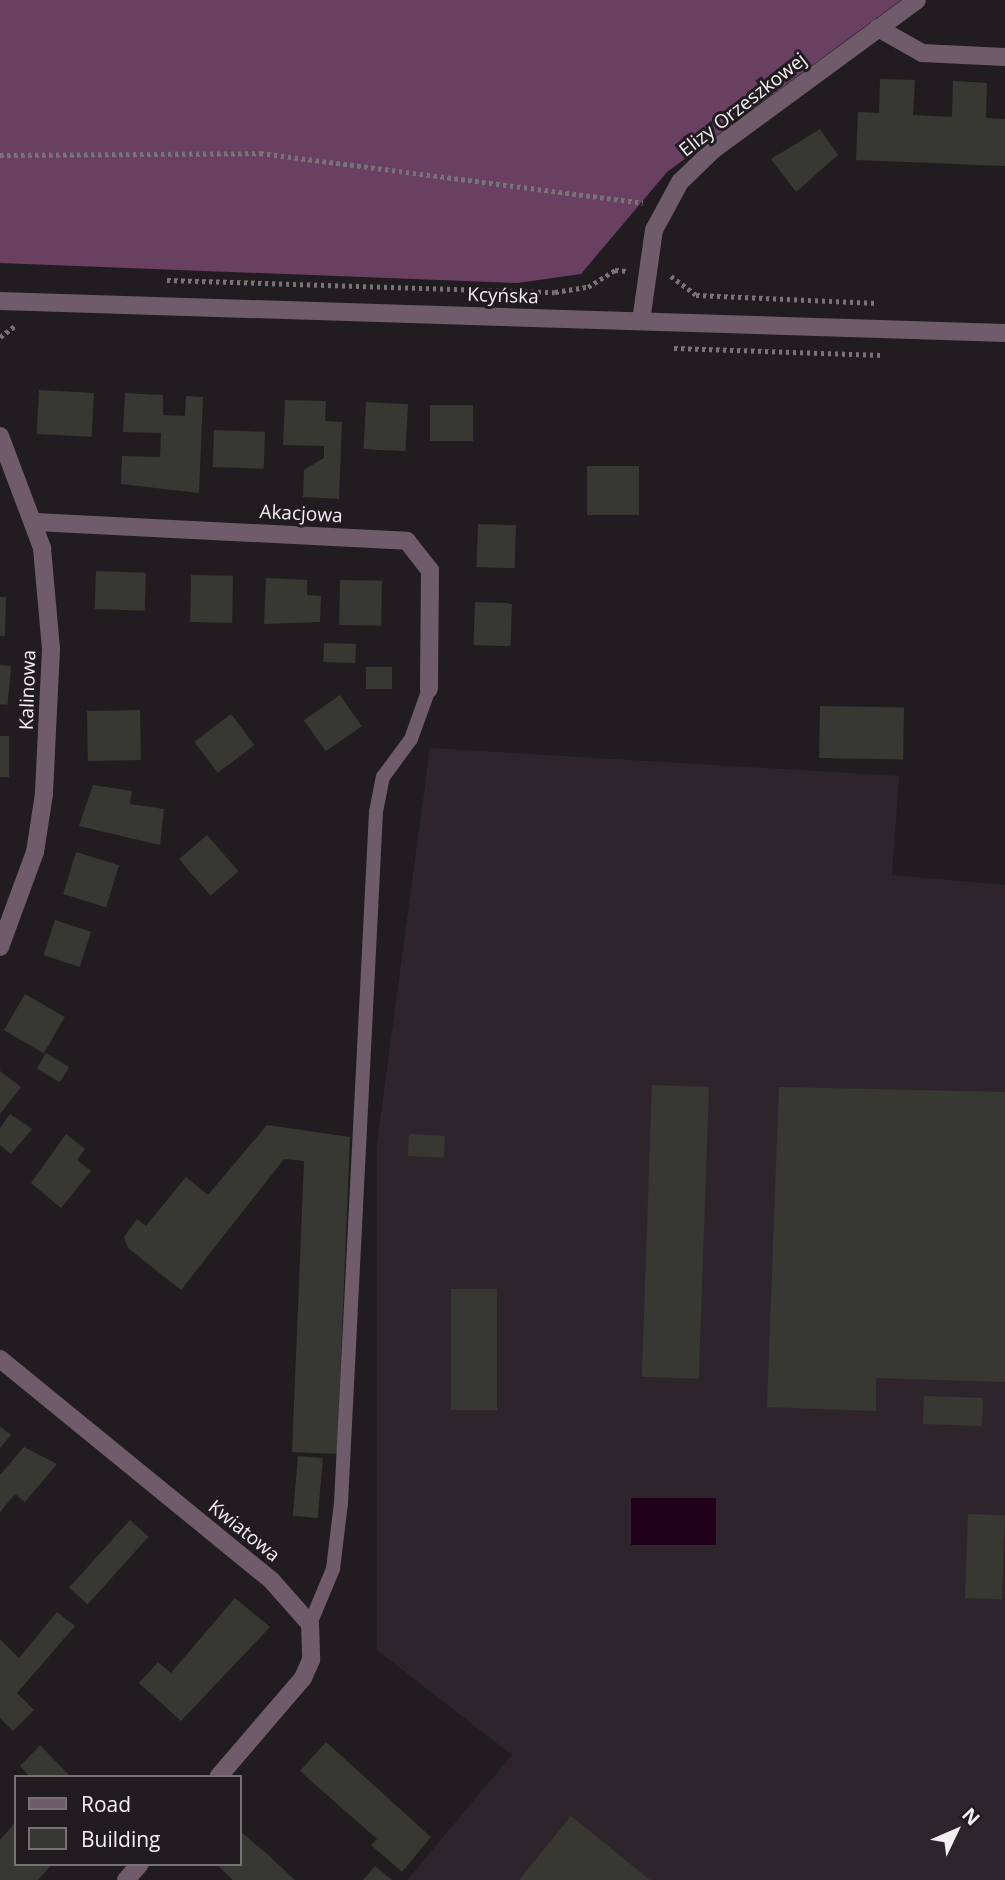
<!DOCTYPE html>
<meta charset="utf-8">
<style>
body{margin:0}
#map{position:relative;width:1005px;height:1880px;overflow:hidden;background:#211c20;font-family:"Open Sans",sans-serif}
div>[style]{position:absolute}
.built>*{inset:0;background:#2e252c}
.forest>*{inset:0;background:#6a4062}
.water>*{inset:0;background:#21001c;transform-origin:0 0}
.building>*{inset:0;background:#383833;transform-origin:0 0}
.path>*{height:4.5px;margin-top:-2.25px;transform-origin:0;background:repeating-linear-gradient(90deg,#787377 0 3.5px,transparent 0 7px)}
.service>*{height:14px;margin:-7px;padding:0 7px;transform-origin:7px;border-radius:7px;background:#6f5b6a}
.minor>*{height:18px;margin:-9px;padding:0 9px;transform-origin:9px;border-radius:9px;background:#6f5b6a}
.tertiary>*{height:18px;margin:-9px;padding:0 9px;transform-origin:9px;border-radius:9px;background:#6f5b6a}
span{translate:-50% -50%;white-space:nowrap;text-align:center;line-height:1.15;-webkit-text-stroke:6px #211c20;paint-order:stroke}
.street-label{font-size:19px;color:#f3f0f2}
.legend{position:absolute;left:14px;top:1775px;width:228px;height:91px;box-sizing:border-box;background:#211c20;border:2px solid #757174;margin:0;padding:9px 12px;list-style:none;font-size:21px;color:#f3f0f2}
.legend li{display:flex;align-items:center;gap:14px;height:35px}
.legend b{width:35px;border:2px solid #757174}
.north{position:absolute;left:921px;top:1796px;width:70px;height:70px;-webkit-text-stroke:5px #211c20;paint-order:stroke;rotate:46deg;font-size:19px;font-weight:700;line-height:28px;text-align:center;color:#f3f0f2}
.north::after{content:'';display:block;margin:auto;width:24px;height:32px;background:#f3f0f2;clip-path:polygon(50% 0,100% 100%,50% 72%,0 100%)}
</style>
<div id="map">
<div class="built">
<i style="clip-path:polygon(430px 748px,899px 776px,892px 875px,1005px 885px,1005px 1880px,407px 1880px,512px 1755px,377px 1650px,377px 1143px)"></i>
</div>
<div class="forest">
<i style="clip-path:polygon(0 0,901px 0,667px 172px,581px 274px,517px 283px,0 263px)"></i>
</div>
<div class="water">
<i style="left:631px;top:1498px;width:85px;height:47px"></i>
</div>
<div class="building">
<i style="clip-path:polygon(880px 79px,915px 80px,913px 115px,952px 117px,953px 81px,987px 83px,986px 118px,1005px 119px,1005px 166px,856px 160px,858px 112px,879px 113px)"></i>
<i style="clip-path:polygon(820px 129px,838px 155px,796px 192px,771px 159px)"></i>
<i style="left:39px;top:390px;width:55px;height:44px;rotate:3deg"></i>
<i style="clip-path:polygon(125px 393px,163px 395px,163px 415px,185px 416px,186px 396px,203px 397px,199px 493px,121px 484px,122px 456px,160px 457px,161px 433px,123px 432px)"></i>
<i style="clip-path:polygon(285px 400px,326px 401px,325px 421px,342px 422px,339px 499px,303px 497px,304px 470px,324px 458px,324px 446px,283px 445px)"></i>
<i style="left:366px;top:402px;width:42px;height:47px;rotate:3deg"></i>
<i style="left:430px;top:405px;width:43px;height:36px"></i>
<i style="left:214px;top:430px;width:51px;height:37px;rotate:2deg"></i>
<i style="left:587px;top:466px;width:52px;height:49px"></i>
<i style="left:478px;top:524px;width:38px;height:43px;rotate:2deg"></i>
<i style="left:96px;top:571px;width:50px;height:38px;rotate:2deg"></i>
<i style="left:191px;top:575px;width:42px;height:47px;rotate:1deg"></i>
<i style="clip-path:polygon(266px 578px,307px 580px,307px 595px,321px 596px,320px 622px,264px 624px)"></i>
<i style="left:340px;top:580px;width:42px;height:45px;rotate:1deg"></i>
<i style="clip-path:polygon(0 597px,6px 597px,5px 636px,0 636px)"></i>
<i style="left:475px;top:602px;width:37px;height:43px;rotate:2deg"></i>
<i style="left:324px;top:643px;width:32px;height:19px;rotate:2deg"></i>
<i style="left:0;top:665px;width:11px;height:39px;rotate:5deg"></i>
<i style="left:366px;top:667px;width:26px;height:22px"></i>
<i style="left:340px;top:695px;width:38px;height:44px;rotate:55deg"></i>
<i style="left:820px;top:706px;width:84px;height:52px;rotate:1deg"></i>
<i style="left:140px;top:710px;width:50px;height:53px;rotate:89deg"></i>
<i style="left:231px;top:714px;width:39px;height:46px;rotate:53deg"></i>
<i style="left:0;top:736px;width:9px;height:41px"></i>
<i style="clip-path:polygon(93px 785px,132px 791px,130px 804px,164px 809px,160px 845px,79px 826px)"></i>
<i style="left:207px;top:835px;width:48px;height:37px;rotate:49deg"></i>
<i style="left:76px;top:852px;width:45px;height:44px;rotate:17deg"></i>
<i style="left:55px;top:920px;width:38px;height:37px;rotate:18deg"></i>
<i style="left:25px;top:994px;width:46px;height:42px;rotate:30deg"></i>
<i style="left:46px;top:1053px;width:27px;height:18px;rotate:31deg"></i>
<i style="clip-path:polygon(0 1071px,21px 1087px,0 1114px)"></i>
<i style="left:652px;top:1085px;width:57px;height:292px;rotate:2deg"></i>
<i style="clip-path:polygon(779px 1087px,1005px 1092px,1005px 1382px,876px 1378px,876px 1411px,767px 1407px)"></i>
<i style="clip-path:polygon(10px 1114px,32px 1129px,11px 1154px,0 1145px,0 1128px)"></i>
<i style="clip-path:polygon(267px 1125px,350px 1137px,337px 1454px,292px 1452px,304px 1161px,284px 1159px,181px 1290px,128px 1248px,124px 1237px,137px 1219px,146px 1226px,186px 1177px,208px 1195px)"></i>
<i style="clip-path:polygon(66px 1134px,85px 1149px,77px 1160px,91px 1171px,61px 1208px,31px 1183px)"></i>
<i style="left:409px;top:1134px;width:36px;height:22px;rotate:3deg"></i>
<i style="left:497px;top:1289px;width:121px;height:46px;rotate:90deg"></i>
<i style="left:924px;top:1396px;width:59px;height:28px;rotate:2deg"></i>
<i style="clip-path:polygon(0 1426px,11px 1435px,0 1448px)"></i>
<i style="clip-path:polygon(24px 1447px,57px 1464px,25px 1502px,15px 1494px,0 1512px,0 1475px)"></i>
<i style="left:298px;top:1456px;width:25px;height:60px;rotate:5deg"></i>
<i style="left:968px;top:1514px;width:37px;height:84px;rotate:2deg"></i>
<i style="left:130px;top:1520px;width:25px;height:91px;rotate:42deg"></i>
<i style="clip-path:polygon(235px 1598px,270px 1627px,181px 1721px,139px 1683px,158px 1662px,171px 1673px)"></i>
<i style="clip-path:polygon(57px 1612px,75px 1626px,17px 1693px,34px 1710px,13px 1731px,0 1718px,0 1639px,19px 1658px)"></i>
<i style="clip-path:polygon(326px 1742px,431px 1837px,402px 1872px,371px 1845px,377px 1839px,300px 1771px)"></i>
<i style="clip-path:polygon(40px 1745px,71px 1777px,30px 1777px,20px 1766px)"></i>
<i style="clip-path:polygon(571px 1816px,650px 1880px,519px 1880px)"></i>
<i style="clip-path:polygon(16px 1822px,16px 1864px,52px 1864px,38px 1880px,0 1880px,0 1840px)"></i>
<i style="clip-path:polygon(242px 1833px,267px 1854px,295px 1880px,233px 1880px,216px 1864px,240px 1864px)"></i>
<i style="clip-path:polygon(375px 1866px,392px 1880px,363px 1880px)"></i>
</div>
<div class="path">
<i style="left:0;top:155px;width:260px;rotate:-0.4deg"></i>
<i style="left:260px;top:153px;width:386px;rotate:7.4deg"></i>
<i style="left:671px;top:276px;width:31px;rotate:37deg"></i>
<i style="left:696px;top:295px;width:182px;rotate:2.5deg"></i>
<i style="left:167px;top:280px;width:388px;rotate:1.8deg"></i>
<i style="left:555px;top:292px;width:33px;rotate:-9deg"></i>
<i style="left:588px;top:287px;width:32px;rotate:-32deg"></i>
<i style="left:615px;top:270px;width:13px;rotate:4deg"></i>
<i style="left:0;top:337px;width:20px;rotate:-37deg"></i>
<i style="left:674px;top:348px;width:208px;rotate:1.9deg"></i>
</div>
<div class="service">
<i style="left:310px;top:1624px;width:60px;rotate:-67.3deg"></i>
<i style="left:333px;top:1569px;width:66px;rotate:-83.1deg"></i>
<i style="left:341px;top:1503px;width:692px;rotate:-87.1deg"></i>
<i style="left:376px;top:812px;width:36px;rotate:-79deg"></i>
<i style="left:383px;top:777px;width:47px;rotate:-53.6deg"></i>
<i style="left:411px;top:739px;width:53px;rotate:-70.2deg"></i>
</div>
<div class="minor">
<i style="left:878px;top:28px;width:51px;rotate:29.6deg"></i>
<i style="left:922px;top:53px;width:83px;rotate:2.8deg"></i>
<i style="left:641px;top:321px;width:92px;rotate:-81.9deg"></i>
<i style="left:654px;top:230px;width:55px;rotate:-61.6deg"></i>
<i style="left:680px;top:182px;width:46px;rotate:-44.1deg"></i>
<i style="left:713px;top:150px;width:253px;rotate:-36.3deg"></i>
<i style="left:0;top:436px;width:120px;rotate:69.4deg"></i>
<i style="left:42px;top:548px;width:101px;rotate:84.9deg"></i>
<i style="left:51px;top:649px;width:145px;rotate:92.8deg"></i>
<i style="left:44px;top:794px;width:59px;rotate:98.8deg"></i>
<i style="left:35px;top:852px;width:101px;rotate:110.2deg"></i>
<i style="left:35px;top:522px;width:372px;rotate:2.9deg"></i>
<i style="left:407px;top:541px;width:37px;rotate:52deg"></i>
<i style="left:430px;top:570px;width:119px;rotate:90.5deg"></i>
<i style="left:0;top:1359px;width:351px;rotate:39.2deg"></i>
<i style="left:272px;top:1581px;width:57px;rotate:48.5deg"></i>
<i style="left:310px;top:1624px;width:36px;rotate:88deg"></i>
<i style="left:311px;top:1660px;width:20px;rotate:114deg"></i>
<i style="left:303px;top:1678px;width:130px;rotate:130.6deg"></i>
<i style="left:126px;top:1880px;width:21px;rotate:-49deg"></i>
</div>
<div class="tertiary">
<i style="left:0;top:301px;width:1006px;rotate:1.82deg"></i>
</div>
<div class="street-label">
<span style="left:743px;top:105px;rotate:-38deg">Elizy Orzeszkowej</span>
<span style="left:503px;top:296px;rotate:2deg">Kcyńska</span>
<span style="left:301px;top:514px;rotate:3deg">Akacjowa</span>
<span style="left:28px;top:690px;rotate:-88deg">Kalinowa</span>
<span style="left:244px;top:1531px;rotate:39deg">Kwiatowa</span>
</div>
<ul class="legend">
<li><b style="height:9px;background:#6f5b6a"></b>Road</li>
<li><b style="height:19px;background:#383833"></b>Building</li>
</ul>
<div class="north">N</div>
</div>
